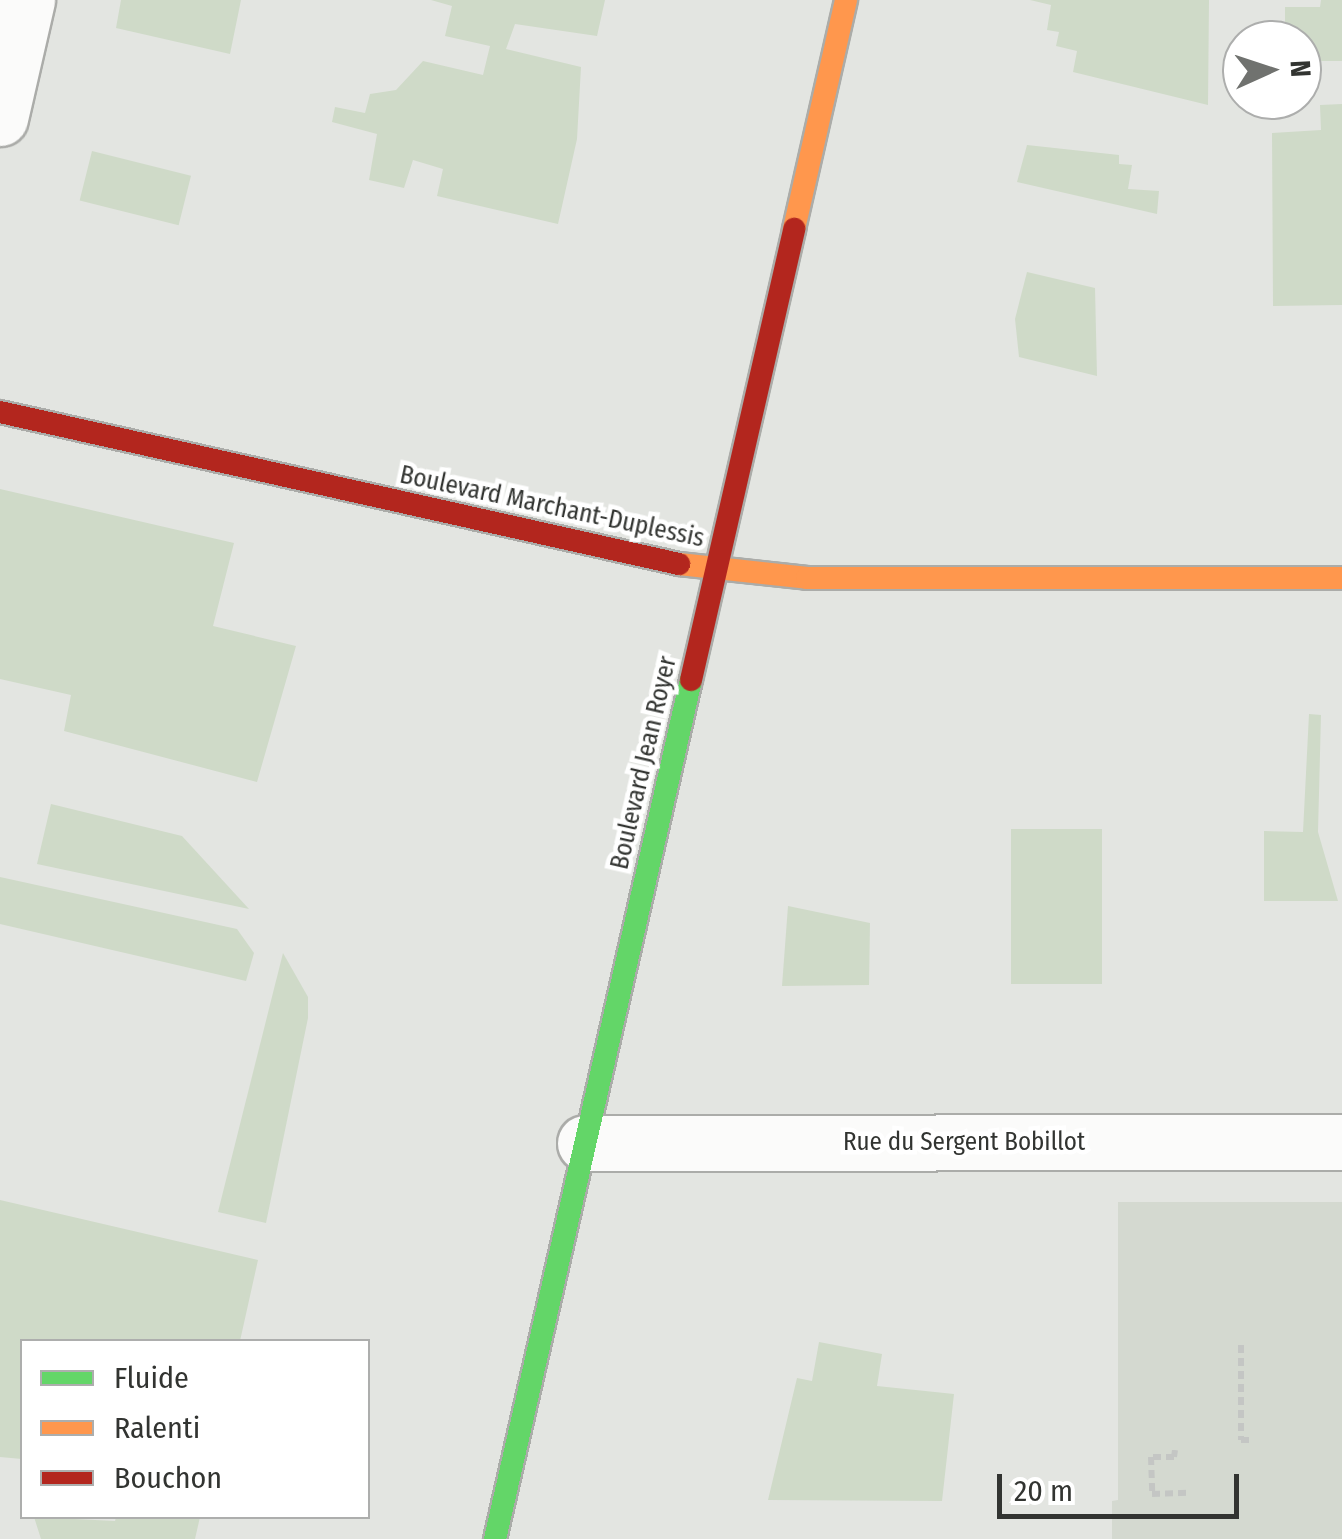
<!DOCTYPE html>
<style>
body{margin:0}
#map{position:relative;width:1342px;height:1539px;overflow:hidden;background:#e3e5e1;font-family:"Fira Sans Condensed",sans-serif}
div>[style]{position:absolute}
.built>*{inset:0;background:#d4d9d0}
.green>*{inset:0;background:#cfdac8;transform-origin:0 0}
.path>*{height:6px;margin-top:-3px;transform-origin:0;background:repeating-linear-gradient(90deg,#c4c6c4 0 8px,transparent 0 13px)}
.roads{filter:drop-shadow(2px 0 #abaca9) drop-shadow(-2px 0 #abaca9) drop-shadow(0 2px #abaca9) drop-shadow(0 -2px #abaca9)}
.street>*{height:55px;margin:-27.5px;padding:0 27.5px;transform-origin:27.5px;border-radius:27.5px;background:#fbfbfa}
.fast>*{height:22px;margin:-11px;padding:0 11px;transform-origin:11px;border-radius:11px;background:#63d668}
.slow>*{height:22px;margin:-11px;padding:0 11px;transform-origin:11px;border-radius:11px;background:#ff974d}
.jam>*{height:22px;margin:-11px;padding:0 11px;transform-origin:11px;border-radius:11px;background:#b3261e}
span{translate:-50% -50%;white-space:nowrap;text-align:center;line-height:1.15;-webkit-text-stroke:9px #fff;paint-order:stroke}
.street-label{font-size:25px;color:#323431}
.legend{position:absolute;left:20px;top:1339px;width:350px;height:180px;box-sizing:border-box;background:#fff;border:2px solid #adaead;margin:0;padding:12px 18px;list-style:none;font-size:30px;color:#323431}
.legend li{display:flex;align-items:center;gap:20px;height:50px}
.legend b{width:50px;border:2px solid #adaead}
.north{position:absolute;left:1222px;top:20px;width:100px;height:100px;box-sizing:border-box;background:#fff;border:2px solid #adaead;border-radius:50%;rotate:87deg;font-size:28px;font-weight:700;line-height:40px;text-align:center;color:#323431}
.north::after{content:'';display:block;margin:auto;width:35px;height:45px;background:#70726f;clip-path:polygon(50% 0,100% 100%,50% 72%,0 100%)}
.scale{position:absolute;left:997px;top:1474px;width:242px;height:45px;box-sizing:border-box;border:5px solid #323431;border-top:0;padding-left:12px;font-size:30px;line-height:35px;white-space:nowrap;color:#323431;-webkit-text-stroke:8px #fff;paint-order:stroke}
</style>
<div id="map">
<div class="built">
<i style="clip-path:polygon(1118px 1202px,1342px 1202px,1342px 1539px,1112px 1539px,1112px 1501px,1118px 1500px)"></i>
</div>
<div class="green">
<i style="clip-path:polygon(121px 0,241px 0,230px 54px,116px 28px)"></i>
<i style="clip-path:polygon(431px 0,605px 0,597px 36px,515px 24px,506px 49px,581px 67px,577px 139px,558px 224px,437px 196px,443px 169px,413px 160px,404px 188px,369px 180px,377px 134px,332px 122px,335px 107px,365px 113px,370px 94px,396px 90px,423px 61px,483px 75px,490px 46px,445px 36px,452px 6px)"></i>
<i style="clip-path:polygon(1030px 0,1209px 0,1208px 105px,1073px 72px,1077px 51px,1056px 46px,1059px 32px,1047px 30px,1051px 5px)"></i>
<i style="clip-path:polygon(1321px 0,1342px 0,1342px 61px,1302px 61px,1302px 40px,1285px 40px,1285px 7px,1320px 7px)"></i>
<i style="clip-path:polygon(1342px 104px,1342px 305px,1273px 306px,1272px 133px,1321px 130px,1320px 105px)"></i>
<i style="clip-path:polygon(1027px 145px,1119px 155px,1119px 164px,1132px 165px,1128px 189px,1159px 191px,1157px 214px,1017px 182px)"></i>
<i style="left:92px;top:151px;width:102px;height:51px;rotate:14deg"></i>
<i style="clip-path:polygon(1027px 272px,1095px 288px,1097px 376px,1019px 357px,1015px 319px)"></i>
<i style="clip-path:polygon(0 489px,234px 543px,213px 626px,296px 646px,257px 782px,64px 731px,71px 695px,0 679px)"></i>
<i style="clip-path:polygon(1309px 714px,1321px 715px,1318px 832px,1338px 901px,1264px 901px,1264px 831px,1303px 832px)"></i>
<i style="clip-path:polygon(51px 804px,182px 836px,249px 909px,37px 864px)"></i>
<i style="left:1102px;top:829px;width:155px;height:91px;rotate:90deg"></i>
<i style="clip-path:polygon(0 877px,237px 929px,254px 953px,246px 981px,0 924px)"></i>
<i style="clip-path:polygon(788px 906px,870px 923px,869px 985px,782px 986px)"></i>
<i style="clip-path:polygon(283px 953px,308px 997px,308px 1018px,266px 1223px,218px 1212px)"></i>
<i style="clip-path:polygon(0 1200px,258px 1260px,240px 1341px,22px 1342px,22px 1459px,0 1457px)"></i>
<i style="clip-path:polygon(819px 1342px,882px 1354px,877px 1386px,954px 1394px,942px 1501px,768px 1500px,797px 1378px,812px 1381px)"></i>
<i style="clip-path:polygon(34px 1517px,115px 1521px,116px 1517px,200px 1517px,195px 1539px,41px 1539px)"></i>
</div>
<div class="path">
<i style="left:1241px;top:1345px;width:95px;rotate:90deg"></i>
<i style="left:1241px;top:1440px;width:8px"></i>
<i style="left:1175px;top:1450px;width:7px;rotate:98deg"></i>
<i style="left:1174px;top:1457px;width:23px;rotate:180deg"></i>
<i style="left:1151px;top:1457px;width:37px;rotate:88deg"></i>
<i style="left:1152px;top:1494px;width:36px;rotate:-2deg"></i>
</div>
<div class="roads">
<div class="street">
<i style="left:0;top:118px;width:121px;rotate:-77.1deg"></i>
<i style="left:585px;top:1143px;width:757px;rotate:-0.08deg"></i>
</div>
<div class="fast">
<i style="left:495px;top:1539px;width:881px;rotate:-77.15deg"></i>
</div>
<div class="slow">
<i style="left:794px;top:229px;width:235px;rotate:-77.2deg"></i>
<i style="left:679px;top:564px;width:129px;rotate:6.2deg"></i>
<i style="left:807px;top:578px;width:535px"></i>
</div>
<div class="jam">
<i style="left:0;top:412px;width:696px;rotate:12.62deg"></i>
<i style="left:691px;top:680px;width:463px;rotate:-77.1deg"></i>
</div>
</div>
<div class="street-label">
<span style="left:552px;top:507px;rotate:12deg">Boulevard Marchant-Duplessis</span>
<span style="left:644px;top:763px;rotate:-77deg">Boulevard Jean Royer</span>
<span style="left:964px;top:1142px">Rue du Sergent Bobillot</span>
</div>
<ul class="legend">
<li><b style="height:12px;background:#63d668"></b>Fluide</li>
<li><b style="height:12px;background:#ff974d"></b>Ralenti</li>
<li><b style="height:12px;background:#b3261e"></b>Bouchon</li>
</ul>
<div class="north">N</div>
<div class="scale">20 m</div>
</div>
